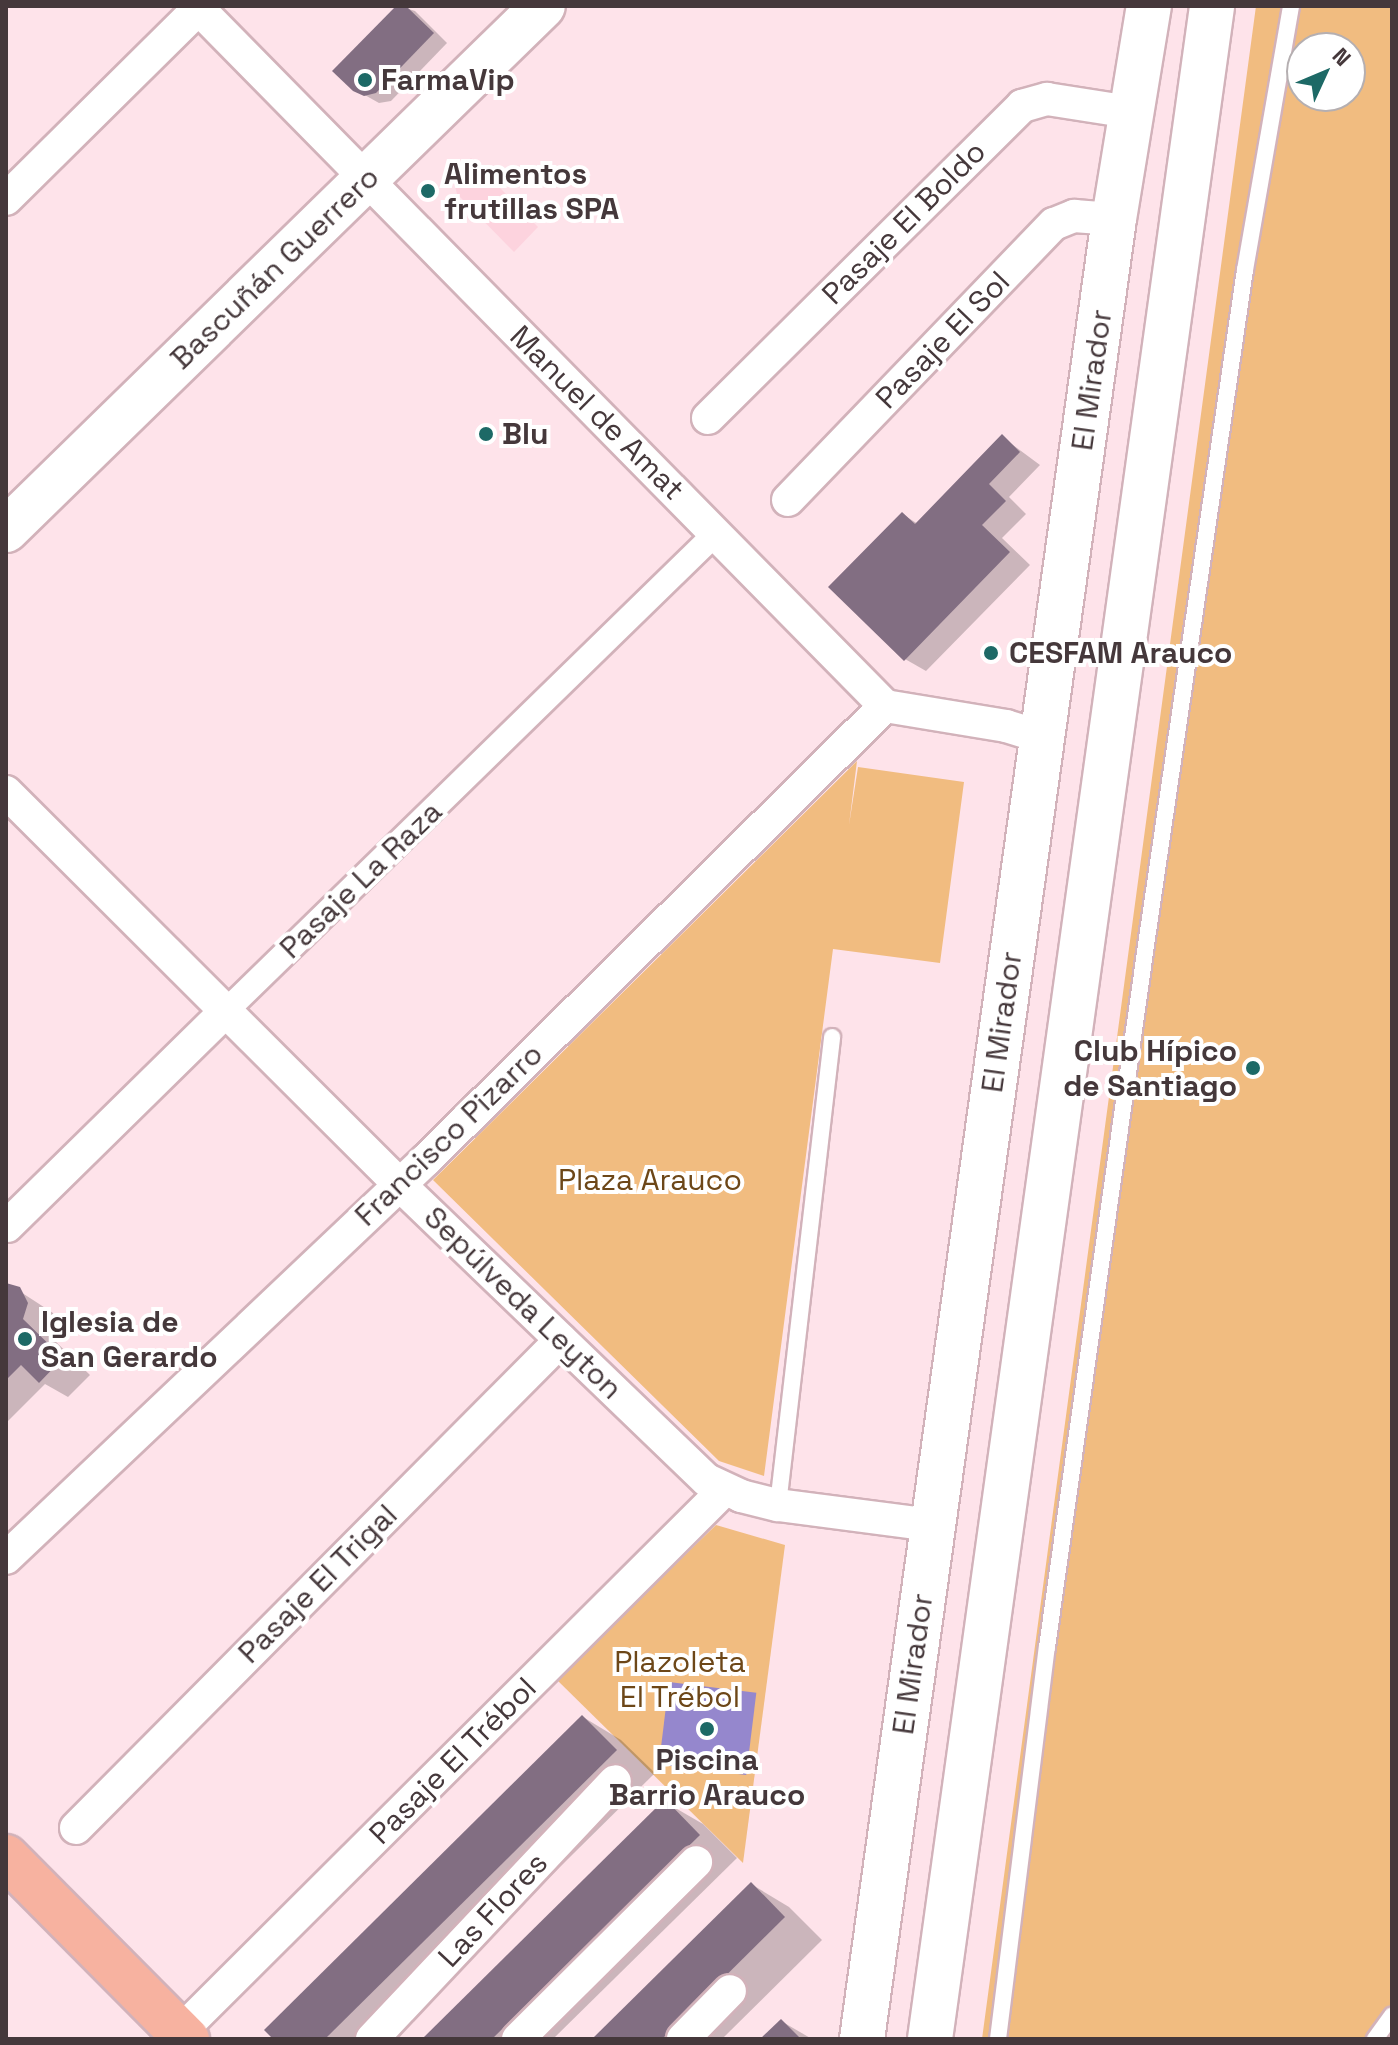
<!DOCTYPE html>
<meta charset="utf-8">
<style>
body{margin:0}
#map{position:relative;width:1398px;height:2045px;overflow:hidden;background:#fee3ea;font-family:"Space Grotesk",sans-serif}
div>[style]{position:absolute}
.built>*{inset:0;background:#fdd3de}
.green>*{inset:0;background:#f1bc80}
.water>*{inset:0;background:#9587cd;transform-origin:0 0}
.shadow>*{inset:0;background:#0003}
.building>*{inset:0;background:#826e82}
.roads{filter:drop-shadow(2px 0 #d2b2ba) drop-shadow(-2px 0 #d2b2ba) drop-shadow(0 2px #d2b2ba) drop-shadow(0 -2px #d2b2ba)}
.service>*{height:16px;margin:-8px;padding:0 8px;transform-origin:8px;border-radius:8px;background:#fff}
.pedestrian>*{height:24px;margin:-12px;padding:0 12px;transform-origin:12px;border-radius:12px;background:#fff}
.minor>*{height:32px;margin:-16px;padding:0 16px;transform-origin:16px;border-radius:16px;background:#fff}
.secondary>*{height:44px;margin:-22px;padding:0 22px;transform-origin:22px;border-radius:22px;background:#fff}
.primary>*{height:44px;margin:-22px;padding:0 22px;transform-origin:22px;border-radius:22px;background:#f7b2a0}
.dots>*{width:22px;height:22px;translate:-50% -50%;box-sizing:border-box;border:4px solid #fff;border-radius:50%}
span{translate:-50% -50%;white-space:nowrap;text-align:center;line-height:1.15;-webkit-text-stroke:8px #fff;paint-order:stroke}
.poi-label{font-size:30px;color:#45383b;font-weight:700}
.left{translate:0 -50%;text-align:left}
.right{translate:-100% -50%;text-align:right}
.street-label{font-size:30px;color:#45383b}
.park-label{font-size:30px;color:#6d4718}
.frame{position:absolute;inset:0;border:8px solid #45383b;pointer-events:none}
.north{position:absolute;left:1286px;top:32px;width:80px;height:80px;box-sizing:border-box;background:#fff;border:2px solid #b5afb1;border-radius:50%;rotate:46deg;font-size:22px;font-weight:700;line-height:32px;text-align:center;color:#45383b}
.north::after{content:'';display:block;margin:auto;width:28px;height:36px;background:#1d6966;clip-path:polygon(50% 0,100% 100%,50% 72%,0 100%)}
</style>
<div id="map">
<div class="built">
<i style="clip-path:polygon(471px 158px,538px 227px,514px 252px,457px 194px,453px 178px)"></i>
</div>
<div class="green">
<i style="clip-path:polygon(evenodd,1256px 6px,1392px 6px,1392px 2039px,982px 2039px,1256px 6px,1302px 48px,1350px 48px,1350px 96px,1302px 96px,1302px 48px)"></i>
<i style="clip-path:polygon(857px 761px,849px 825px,858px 767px,964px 782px,940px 963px,833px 949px,764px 1476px,719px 1461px,433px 1180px)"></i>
<i style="clip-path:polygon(716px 1525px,785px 1545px,743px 1863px,556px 1679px)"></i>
</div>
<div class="water">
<i style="left:669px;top:1682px;width:88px;height:83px;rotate:7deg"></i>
</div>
<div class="shadow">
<i style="clip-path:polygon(399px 6px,415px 11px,447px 43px,391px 101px,379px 103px,354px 89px)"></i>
<i style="clip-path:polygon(1002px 437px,1040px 465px,1009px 497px,1026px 514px,1002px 538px,1030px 565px,926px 671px,905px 659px,902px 514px,918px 524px)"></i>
<i style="clip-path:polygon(10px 1285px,53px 1313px,55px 1320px,51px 1337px,90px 1375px,68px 1397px,45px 1384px,6px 1423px,6px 1286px)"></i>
<i style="clip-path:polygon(583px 1717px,621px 1740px,655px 1773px,386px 2039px,276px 2039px)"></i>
<i style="clip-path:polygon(665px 1802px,703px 1824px,737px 1858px,553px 2039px,425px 2039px)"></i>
<i style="clip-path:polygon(751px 1884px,789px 1907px,822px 1940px,722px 2039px,595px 2039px)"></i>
<i style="clip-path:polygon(781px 2021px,812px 2039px,763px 2039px)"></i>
</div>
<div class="building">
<i style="clip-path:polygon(396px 6px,406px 6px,434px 33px,376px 93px,364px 96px,353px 91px,332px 71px)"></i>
<i style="clip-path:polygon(1002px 434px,1020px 452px,989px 484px,1006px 501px,982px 525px,1010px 552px,904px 661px,828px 587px,902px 512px,915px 524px)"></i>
<i style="clip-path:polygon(6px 1283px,20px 1287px,28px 1303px,23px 1319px,63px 1358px,39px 1383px,21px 1365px,6px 1380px)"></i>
<i style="clip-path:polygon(582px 1715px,617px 1750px,325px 2039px,273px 2039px,264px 2030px)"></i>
<i style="clip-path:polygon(665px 1799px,700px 1835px,492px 2039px,422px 2039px)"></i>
<i style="clip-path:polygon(751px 1882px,785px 1917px,662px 2039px,592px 2039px)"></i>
<i style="clip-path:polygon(781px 2019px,801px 2039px,760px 2039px)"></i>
</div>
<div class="roads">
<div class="service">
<i style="left:778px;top:1505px;width:471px;rotate:-83.4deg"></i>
<i style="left:998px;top:2039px;width:395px;rotate:-82.9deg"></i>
<i style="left:1047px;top:1647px;width:702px;rotate:-81.97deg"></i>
<i style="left:1145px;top:952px;width:689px;rotate:-81.66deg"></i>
<i style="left:1245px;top:270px;width:268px;rotate:-80.1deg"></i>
<i style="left:1375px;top:2039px;width:29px;rotate:-54deg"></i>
</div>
<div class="pedestrian">
<i style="left:226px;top:1011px;width:683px;rotate:-44.29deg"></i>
</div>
<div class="minor">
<i style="left:196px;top:6px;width:982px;rotate:45.45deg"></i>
<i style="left:885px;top:706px;width:123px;rotate:9.4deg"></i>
<i style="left:1006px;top:726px;width:38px;rotate:17deg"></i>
<i style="left:6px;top:199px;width:270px;rotate:-44.7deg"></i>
<i style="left:708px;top:418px;width:443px;rotate:-44.8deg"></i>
<i style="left:1022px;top:106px;width:26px;rotate:-16deg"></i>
<i style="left:1047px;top:99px;width:84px;rotate:8.9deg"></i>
<i style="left:788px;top:500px;width:383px;rotate:-46.1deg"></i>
<i style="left:1054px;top:224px;width:22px;rotate:-22deg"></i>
<i style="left:1074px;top:216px;width:40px;rotate:4.3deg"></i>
<i style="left:6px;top:792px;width:556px;rotate:44.93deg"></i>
<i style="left:400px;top:1185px;width:426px;rotate:43.9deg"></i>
<i style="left:707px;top:1480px;width:38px;rotate:25deg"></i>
<i style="left:741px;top:1496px;width:38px;rotate:14deg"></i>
<i style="left:778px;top:1505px;width:156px;rotate:7.4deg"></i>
<i style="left:7px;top:1226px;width:307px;rotate:-44.5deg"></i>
<i style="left:6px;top:1558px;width:579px;rotate:-43.46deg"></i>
<i style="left:426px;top:1160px;width:646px;rotate:-44.69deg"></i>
<i style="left:76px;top:1828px;width:688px;rotate:-45.18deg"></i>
<i style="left:180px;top:2032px;width:769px;rotate:-44.89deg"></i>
<i style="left:372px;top:2039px;width:354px;rotate:-46.7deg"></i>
<i style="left:518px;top:2039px;width:251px;rotate:-44.8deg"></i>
<i style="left:683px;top:2039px;width:67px;rotate:-45.6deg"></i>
</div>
<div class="secondary">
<i style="left:6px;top:530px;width:750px;rotate:-44.3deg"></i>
<i style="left:862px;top:2039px;width:1837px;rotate:-82.12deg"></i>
<i style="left:1114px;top:219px;width:216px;rotate:-80.7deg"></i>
<i style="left:930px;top:2039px;width:2052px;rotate:-82.1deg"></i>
</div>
<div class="primary">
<i style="left:6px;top:1857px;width:257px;rotate:45.2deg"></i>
</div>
</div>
<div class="dots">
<i style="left:365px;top:80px;background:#1d6966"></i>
<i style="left:428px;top:191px;background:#1d6966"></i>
<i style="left:486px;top:434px;background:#1d6966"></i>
<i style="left:991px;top:653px;background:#1d6966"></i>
<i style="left:1253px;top:1068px;background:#1d6966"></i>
<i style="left:25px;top:1339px;background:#1d6966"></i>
<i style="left:707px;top:1729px;background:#1d6966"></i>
</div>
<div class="poi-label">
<span class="left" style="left:381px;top:80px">FarmaVip</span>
<span class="left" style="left:444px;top:191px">Alimentos<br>frutillas SPA</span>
<span class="left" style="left:502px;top:434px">Blu</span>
<span class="left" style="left:1009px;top:653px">CESFAM Arauco</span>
<span class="right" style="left:1237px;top:1068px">Club Hípico<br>de Santiago</span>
<span class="left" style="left:41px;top:1339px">Iglesia de<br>San Gerardo</span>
<span style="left:707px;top:1777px">Piscina<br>Barrio Arauco</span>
</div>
<div class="street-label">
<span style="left:904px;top:223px;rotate:-45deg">Pasaje El Boldo</span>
<span style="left:275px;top:268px;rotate:-44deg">Bascuñán Guerrero</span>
<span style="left:943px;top:340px;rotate:-46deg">Pasaje El Sol</span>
<span style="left:1092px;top:380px;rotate:-82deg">El Mirador</span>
<span style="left:597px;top:413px;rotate:45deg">Manuel de Amat</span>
<span style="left:361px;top:880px;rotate:-44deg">Pasaje La Raza</span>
<span style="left:1002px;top:1022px;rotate:-82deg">El Mirador</span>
<span style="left:449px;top:1135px;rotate:-44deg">Francisco Pizarro</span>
<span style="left:523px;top:1303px;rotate:44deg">Sepúlveda Leyton</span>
<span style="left:318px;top:1584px;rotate:-45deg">Pasaje El Trigal</span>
<span style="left:913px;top:1664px;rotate:-82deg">El Mirador</span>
<span style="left:453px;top:1761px;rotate:-45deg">Pasaje El Trébol</span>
<span style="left:493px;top:1910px;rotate:-47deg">Las Flores</span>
</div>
<div class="park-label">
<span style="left:650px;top:1180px">Plaza Arauco</span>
<span style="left:680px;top:1679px">Plazoleta<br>El Trébol</span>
</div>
<div class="frame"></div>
<div class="north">N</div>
</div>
